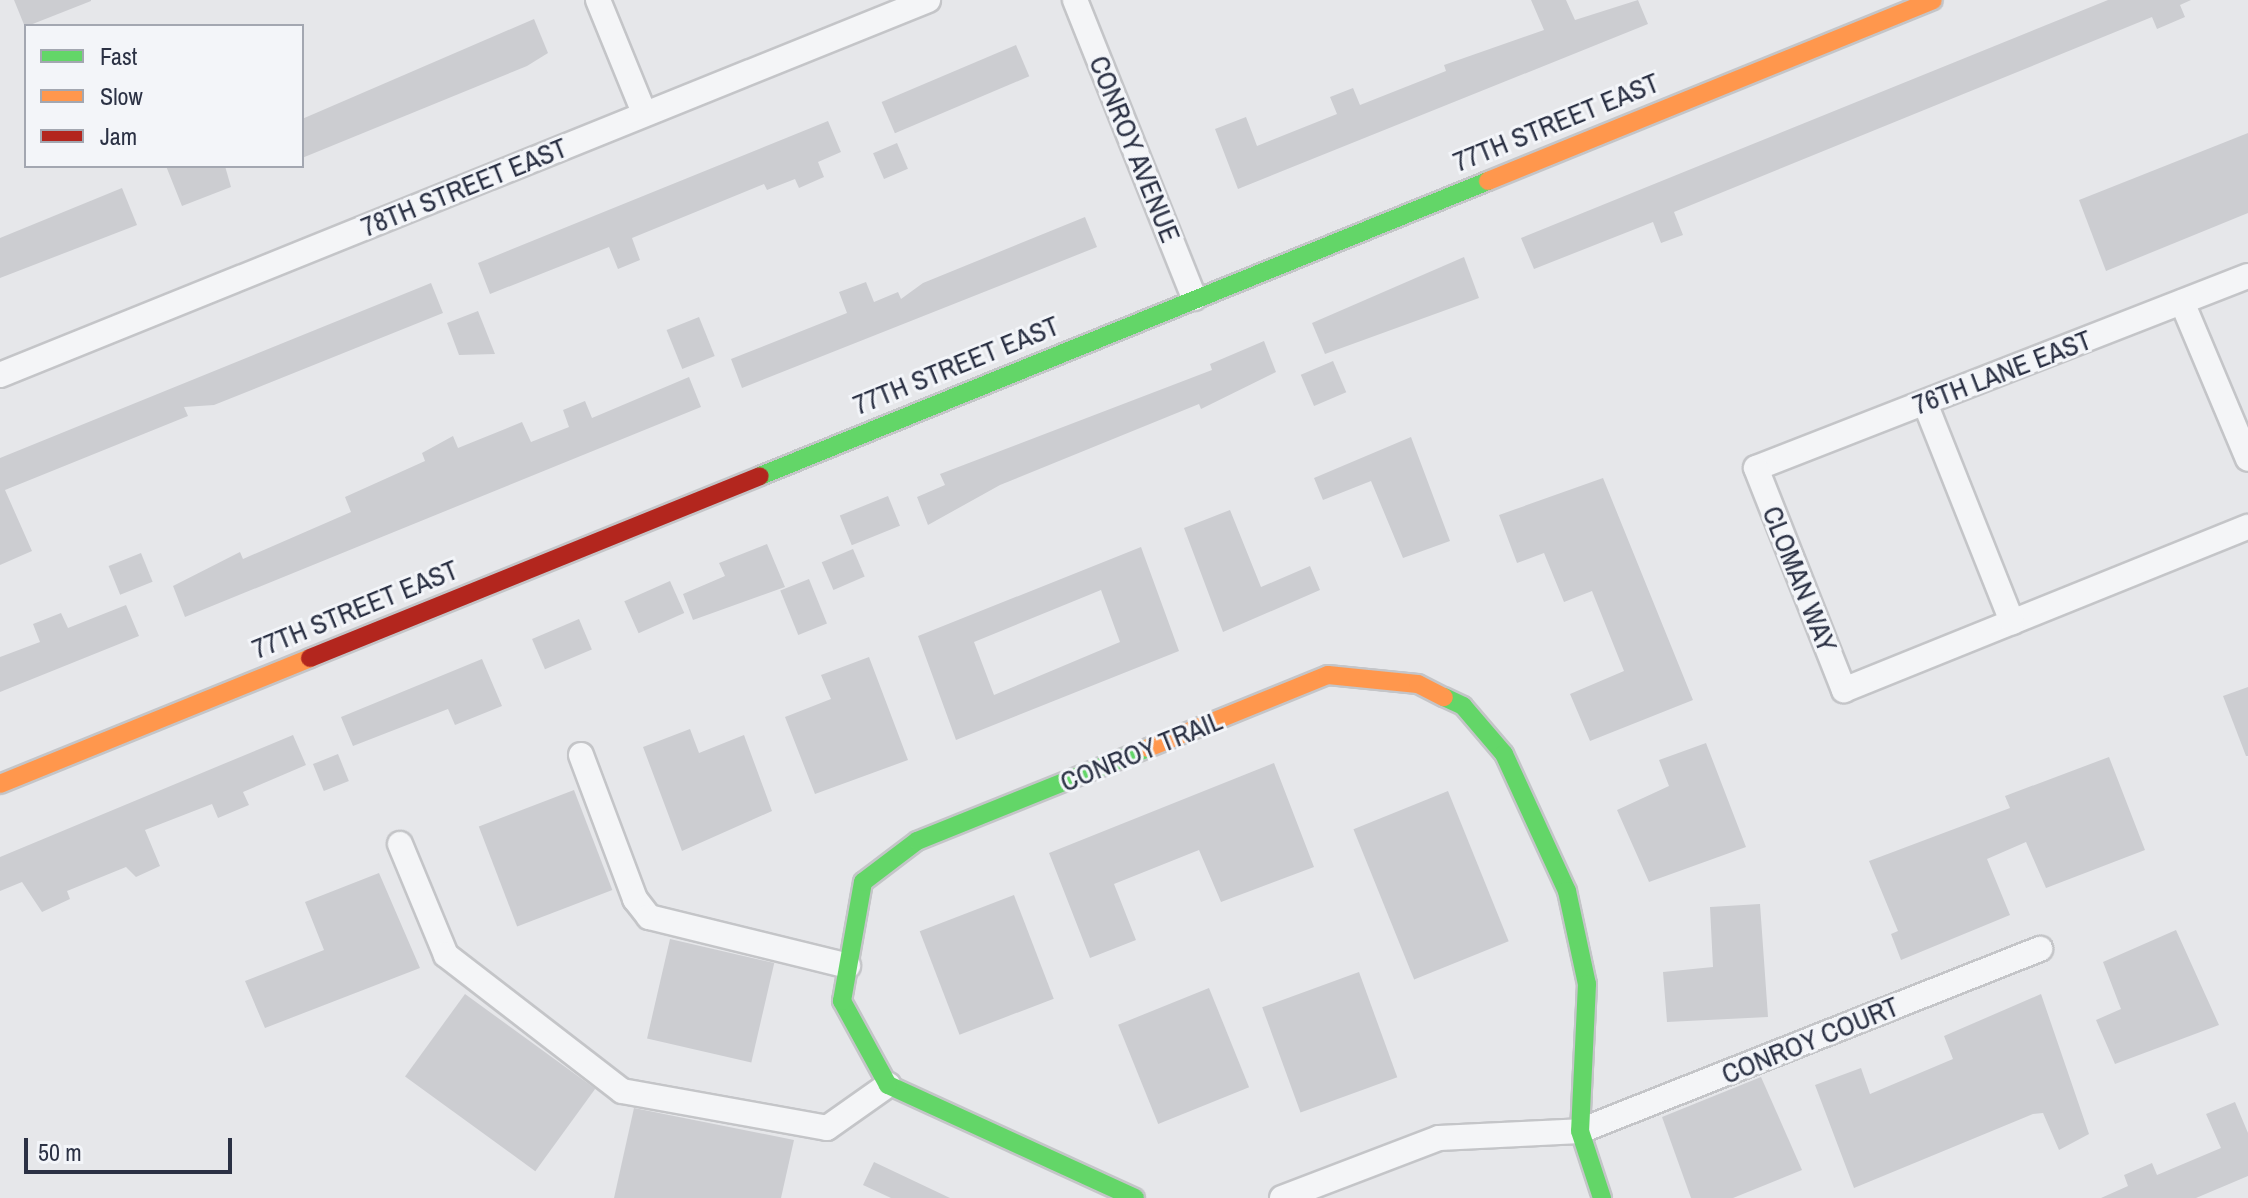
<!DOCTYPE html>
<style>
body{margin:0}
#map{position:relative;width:2248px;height:1198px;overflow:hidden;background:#e6e7ea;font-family:"Archivo Narrow",sans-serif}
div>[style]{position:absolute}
.building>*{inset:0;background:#cccdd1;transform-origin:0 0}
.roads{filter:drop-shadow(2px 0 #c4c5c8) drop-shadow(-2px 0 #c4c5c8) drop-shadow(0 2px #c4c5c8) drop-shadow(0 -2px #c4c5c8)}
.street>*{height:24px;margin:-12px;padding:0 12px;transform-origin:12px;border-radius:12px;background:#f4f5f7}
.fast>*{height:18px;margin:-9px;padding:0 9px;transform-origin:9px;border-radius:9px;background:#63d668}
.slow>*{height:18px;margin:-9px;padding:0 9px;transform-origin:9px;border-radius:9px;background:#ff974d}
.jam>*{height:18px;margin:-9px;padding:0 9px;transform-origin:9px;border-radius:9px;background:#b3261e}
span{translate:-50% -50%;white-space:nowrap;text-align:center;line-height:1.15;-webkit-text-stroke:6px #f3f5f9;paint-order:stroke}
.street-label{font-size:28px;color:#2b3144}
.legend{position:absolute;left:24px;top:24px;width:280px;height:144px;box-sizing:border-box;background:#f3f5f9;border:2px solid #a3a7b1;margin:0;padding:10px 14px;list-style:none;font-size:24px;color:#2b3144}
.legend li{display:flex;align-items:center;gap:16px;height:40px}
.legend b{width:40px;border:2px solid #a3a7b1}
.scale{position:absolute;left:24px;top:1138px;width:208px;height:36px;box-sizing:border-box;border:4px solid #2b3144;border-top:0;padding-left:10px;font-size:24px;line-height:28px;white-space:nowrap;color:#2b3144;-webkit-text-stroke:6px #f3f5f9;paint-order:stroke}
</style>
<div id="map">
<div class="building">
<i style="clip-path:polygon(14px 0,91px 0,91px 1px,25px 27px)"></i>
<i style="clip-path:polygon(1531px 0,1566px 0,1575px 20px,1638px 0,1648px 24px,1238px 189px,1215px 129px,1246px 117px,1257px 146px,1337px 114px,1330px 97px,1353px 88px,1360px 105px,1446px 71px,1444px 65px,1544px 30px)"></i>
<i style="clip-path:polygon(2108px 0,2191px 0,2180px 5px,2185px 17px,2157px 29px,2152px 17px,1674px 212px,1683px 235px,1661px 243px,1653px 222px,1534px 269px,1521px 238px)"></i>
<i style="clip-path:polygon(534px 19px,548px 53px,527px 66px,302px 158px,302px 119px)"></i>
<i style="left:1016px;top:45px;width:34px;height:146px;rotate:67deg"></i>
<i style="clip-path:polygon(828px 121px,841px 152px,818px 162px,824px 177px,799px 188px,795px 179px,767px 190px,764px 184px,632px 238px,640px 260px,618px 269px,609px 247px,490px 294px,478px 263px)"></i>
<i style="clip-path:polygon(2248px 133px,2248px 213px,2106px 271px,2079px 200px)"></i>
<i style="left:897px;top:143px;width:28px;height:26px;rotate:67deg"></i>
<i style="clip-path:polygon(166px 166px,225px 166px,231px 187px,182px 206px)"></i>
<i style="clip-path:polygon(122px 188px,137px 225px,0 278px,0 238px)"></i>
<i style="clip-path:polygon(1085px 217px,1097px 247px,742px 388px,731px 359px,847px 313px,839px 292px,866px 282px,874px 302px,898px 292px,901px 299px,923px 283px)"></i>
<i style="clip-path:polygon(1464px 257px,1479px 298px,1325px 354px,1312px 323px)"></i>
<i style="clip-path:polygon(431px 283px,443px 313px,214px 405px,184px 407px,188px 416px,5px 490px,32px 551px,0 565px,0 458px)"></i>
<i style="clip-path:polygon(478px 311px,495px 354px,459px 355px,447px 323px)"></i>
<i style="left:699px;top:317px;width:42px;height:35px;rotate:68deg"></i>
<i style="clip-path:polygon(1264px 341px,1276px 372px,1201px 409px,1199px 404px,1000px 485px,928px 525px,917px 497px,945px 485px,940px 474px,1212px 370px,1210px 364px)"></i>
<i style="left:1333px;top:361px;width:34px;height:35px;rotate:67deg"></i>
<i style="clip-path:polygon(689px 377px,701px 407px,185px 617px,173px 586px,240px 552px,243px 559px,351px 512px,345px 497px,425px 461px,422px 453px,453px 436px,458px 448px,522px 422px,531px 442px,569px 427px,563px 410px,585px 401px,592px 418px)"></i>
<i style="clip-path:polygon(1411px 437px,1450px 541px,1403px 558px,1371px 481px,1323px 500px,1314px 478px)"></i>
<i style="clip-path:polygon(1603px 478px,1693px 700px,1590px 741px,1570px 694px,1624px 671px,1592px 591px,1564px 602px,1544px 553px,1517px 563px,1499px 515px)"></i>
<i style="left:888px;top:496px;width:32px;height:52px;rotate:68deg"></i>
<i style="clip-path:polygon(1230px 510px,1261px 587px,1310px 566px,1320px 590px,1223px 632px,1184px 528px)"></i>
<i style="clip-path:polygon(767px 544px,785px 587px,693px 620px,683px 594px,725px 576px,719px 563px)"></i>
<i style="clip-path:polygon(evenodd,1141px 547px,1179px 651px,956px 740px,918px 636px,1141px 547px,1101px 590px,1120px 642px,994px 695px,974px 642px,1101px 590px)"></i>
<i style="left:853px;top:549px;width:30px;height:34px;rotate:67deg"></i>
<i style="left:141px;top:553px;width:31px;height:35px;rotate:68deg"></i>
<i style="left:809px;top:579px;width:48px;height:31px;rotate:68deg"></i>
<i style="left:670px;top:581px;width:35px;height:50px;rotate:66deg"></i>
<i style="clip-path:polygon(126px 605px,139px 636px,0 692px,0 657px,40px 642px,33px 624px,61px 613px,68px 628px)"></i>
<i style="left:579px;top:619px;width:33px;height:51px;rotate:67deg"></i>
<i style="clip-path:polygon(869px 657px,908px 760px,815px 794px,785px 717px,831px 699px,821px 675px)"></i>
<i style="clip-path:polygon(482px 659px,502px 706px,455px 725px,448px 709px,353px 746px,341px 717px)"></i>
<i style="clip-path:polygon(2248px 687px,2248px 756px,2246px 756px,2223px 696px)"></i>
<i style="clip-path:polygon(690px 729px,699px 753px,744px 735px,772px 811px,682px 851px,643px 747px)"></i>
<i style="clip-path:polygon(293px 735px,306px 765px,243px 792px,249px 805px,218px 818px,212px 804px,145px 830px,160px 866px,136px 877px,126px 867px,67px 891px,70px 899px,42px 912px,22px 882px,0 891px,0 857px)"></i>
<i style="clip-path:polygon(1706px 743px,1746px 847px,1649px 882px,1617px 810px,1669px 786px,1659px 760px)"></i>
<i style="left:338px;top:754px;width:29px;height:27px;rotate:68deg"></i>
<i style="clip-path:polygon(2109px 757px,2145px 850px,2046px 888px,2026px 842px,1987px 859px,2010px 915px,1901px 960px,1891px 934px,1898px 931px,1869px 861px,2010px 808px,2005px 796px)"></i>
<i style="clip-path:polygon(1274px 763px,1314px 867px,1221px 902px,1199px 850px,1114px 884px,1136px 940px,1090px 958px,1049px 853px)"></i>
<i style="left:574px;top:790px;width:107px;height:102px;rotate:69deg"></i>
<i style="left:1448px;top:791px;width:162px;height:102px;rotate:68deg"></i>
<i style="clip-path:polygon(379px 873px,420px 968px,265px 1028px,245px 981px,324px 950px,305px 902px)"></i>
<i style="left:1014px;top:895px;width:111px;height:101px;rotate:69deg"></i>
<i style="clip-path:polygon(1760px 904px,1768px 1017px,1667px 1022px,1663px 972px,1713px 967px,1710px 907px)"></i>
<i style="clip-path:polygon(2176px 930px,2219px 1025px,2115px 1064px,2096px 1020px,2121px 1009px,2103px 962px)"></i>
<i style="left:670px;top:939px;width:107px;height:102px;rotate:13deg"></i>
<i style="left:1359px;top:972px;width:112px;height:103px;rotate:70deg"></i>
<i style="left:1209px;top:988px;width:107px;height:98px;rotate:68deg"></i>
<i style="left:465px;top:994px;width:161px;height:102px;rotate:36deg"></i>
<i style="clip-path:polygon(2041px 994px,2089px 1134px,2059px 1150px,2043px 1113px,2033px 1114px,1854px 1188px,1815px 1085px,1861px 1068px,1870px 1094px,1953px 1059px,1944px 1036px)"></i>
<i style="clip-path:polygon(1761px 1077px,1802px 1170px,1733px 1198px,1691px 1198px,1662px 1117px)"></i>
<i style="clip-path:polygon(2235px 1102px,2248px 1133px,2248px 1176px,2196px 1198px,2101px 1198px,2128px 1186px,2124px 1175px,2152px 1163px,2157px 1175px,2221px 1148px,2206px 1114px)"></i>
<i style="clip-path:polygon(634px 1108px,794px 1140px,781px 1198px,614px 1198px)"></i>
<i style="clip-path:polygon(874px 1162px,950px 1198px,891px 1198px,863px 1185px)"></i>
</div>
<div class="roads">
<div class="street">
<i style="left:598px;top:0;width:122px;rotate:67.8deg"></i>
<i style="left:1075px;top:0;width:321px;rotate:68.2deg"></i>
<i style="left:2248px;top:276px;width:528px;rotate:158.68deg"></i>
<i style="left:1756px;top:468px;width:239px;rotate:68.4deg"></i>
<i style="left:1844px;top:690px;width:436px;rotate:-22deg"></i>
<i style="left:2182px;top:302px;width:170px;rotate:67.2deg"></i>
<i style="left:0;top:375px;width:1001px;rotate:-22deg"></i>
<i style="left:1925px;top:403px;width:236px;rotate:68.3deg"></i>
<i style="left:581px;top:755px;width:154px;rotate:69.4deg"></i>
<i style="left:635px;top:899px;width:23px;rotate:52deg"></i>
<i style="left:649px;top:917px;width:205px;rotate:13.8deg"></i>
<i style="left:400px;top:844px;width:120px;rotate:67.5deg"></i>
<i style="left:446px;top:955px;width:222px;rotate:37.7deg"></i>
<i style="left:622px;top:1091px;width:208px;rotate:10.2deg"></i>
<i style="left:827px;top:1128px;width:75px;rotate:-35.2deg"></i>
<i style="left:1282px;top:1198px;width:168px;rotate:-20.9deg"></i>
<i style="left:1439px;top:1138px;width:141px;rotate:-2.8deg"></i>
<i style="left:1580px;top:1131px;width:495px;rotate:-21.6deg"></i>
</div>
<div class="fast">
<i style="left:760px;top:476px;width:785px;rotate:-22.06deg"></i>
<i style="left:1444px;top:697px;width:21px;rotate:25deg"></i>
<i style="left:1463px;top:706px;width:63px;rotate:49.5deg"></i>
<i style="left:1504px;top:754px;width:151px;rotate:65.3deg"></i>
<i style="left:1567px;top:891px;width:95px;rotate:77.9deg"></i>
<i style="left:1587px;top:984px;width:147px;rotate:92.7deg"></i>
<i style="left:1580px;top:1131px;width:71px;rotate:71.8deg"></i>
<i style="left:1135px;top:1198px;width:272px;rotate:-155.4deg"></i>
<i style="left:888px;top:1085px;width:96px;rotate:-118.7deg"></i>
<i style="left:842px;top:1001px;width:121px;rotate:-80deg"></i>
<i style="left:863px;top:882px;width:68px;rotate:-37.2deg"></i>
<i style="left:917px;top:841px;width:249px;rotate:-21.9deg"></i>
</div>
<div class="slow">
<i style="left:1488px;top:181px;width:480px;rotate:-22.1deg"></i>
<i style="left:1148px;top:748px;width:194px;rotate:-22.1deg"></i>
<i style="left:1328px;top:675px;width:90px;rotate:5.7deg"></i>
<i style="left:1418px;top:684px;width:29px;rotate:27deg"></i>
<i style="left:0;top:784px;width:335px;rotate:-22.1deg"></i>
</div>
<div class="jam">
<i style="left:310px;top:658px;width:485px;rotate:-22deg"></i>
</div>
</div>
<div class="street-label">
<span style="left:1556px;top:122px;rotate:-22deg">77TH STREET EAST</span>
<span style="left:1135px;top:149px;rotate:68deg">CONROY AVENUE</span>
<span style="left:464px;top:187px;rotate:-22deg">78TH STREET EAST</span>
<span style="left:956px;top:365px;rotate:-22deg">77TH STREET EAST</span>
<span style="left:2002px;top:372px;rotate:-21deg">76TH LANE EAST</span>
<span style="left:1800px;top:579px;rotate:68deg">CLOMAN WAY</span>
<span style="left:355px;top:609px;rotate:-22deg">77TH STREET EAST</span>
<span style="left:1141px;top:751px;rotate:-22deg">CONROY TRAIL</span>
<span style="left:1810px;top:1040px;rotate:-22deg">CONROY COURT</span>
</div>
<ul class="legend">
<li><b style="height:10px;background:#63d668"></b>Fast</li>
<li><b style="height:10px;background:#ff974d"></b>Slow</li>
<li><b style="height:10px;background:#b3261e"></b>Jam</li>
</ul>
<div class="scale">50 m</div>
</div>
